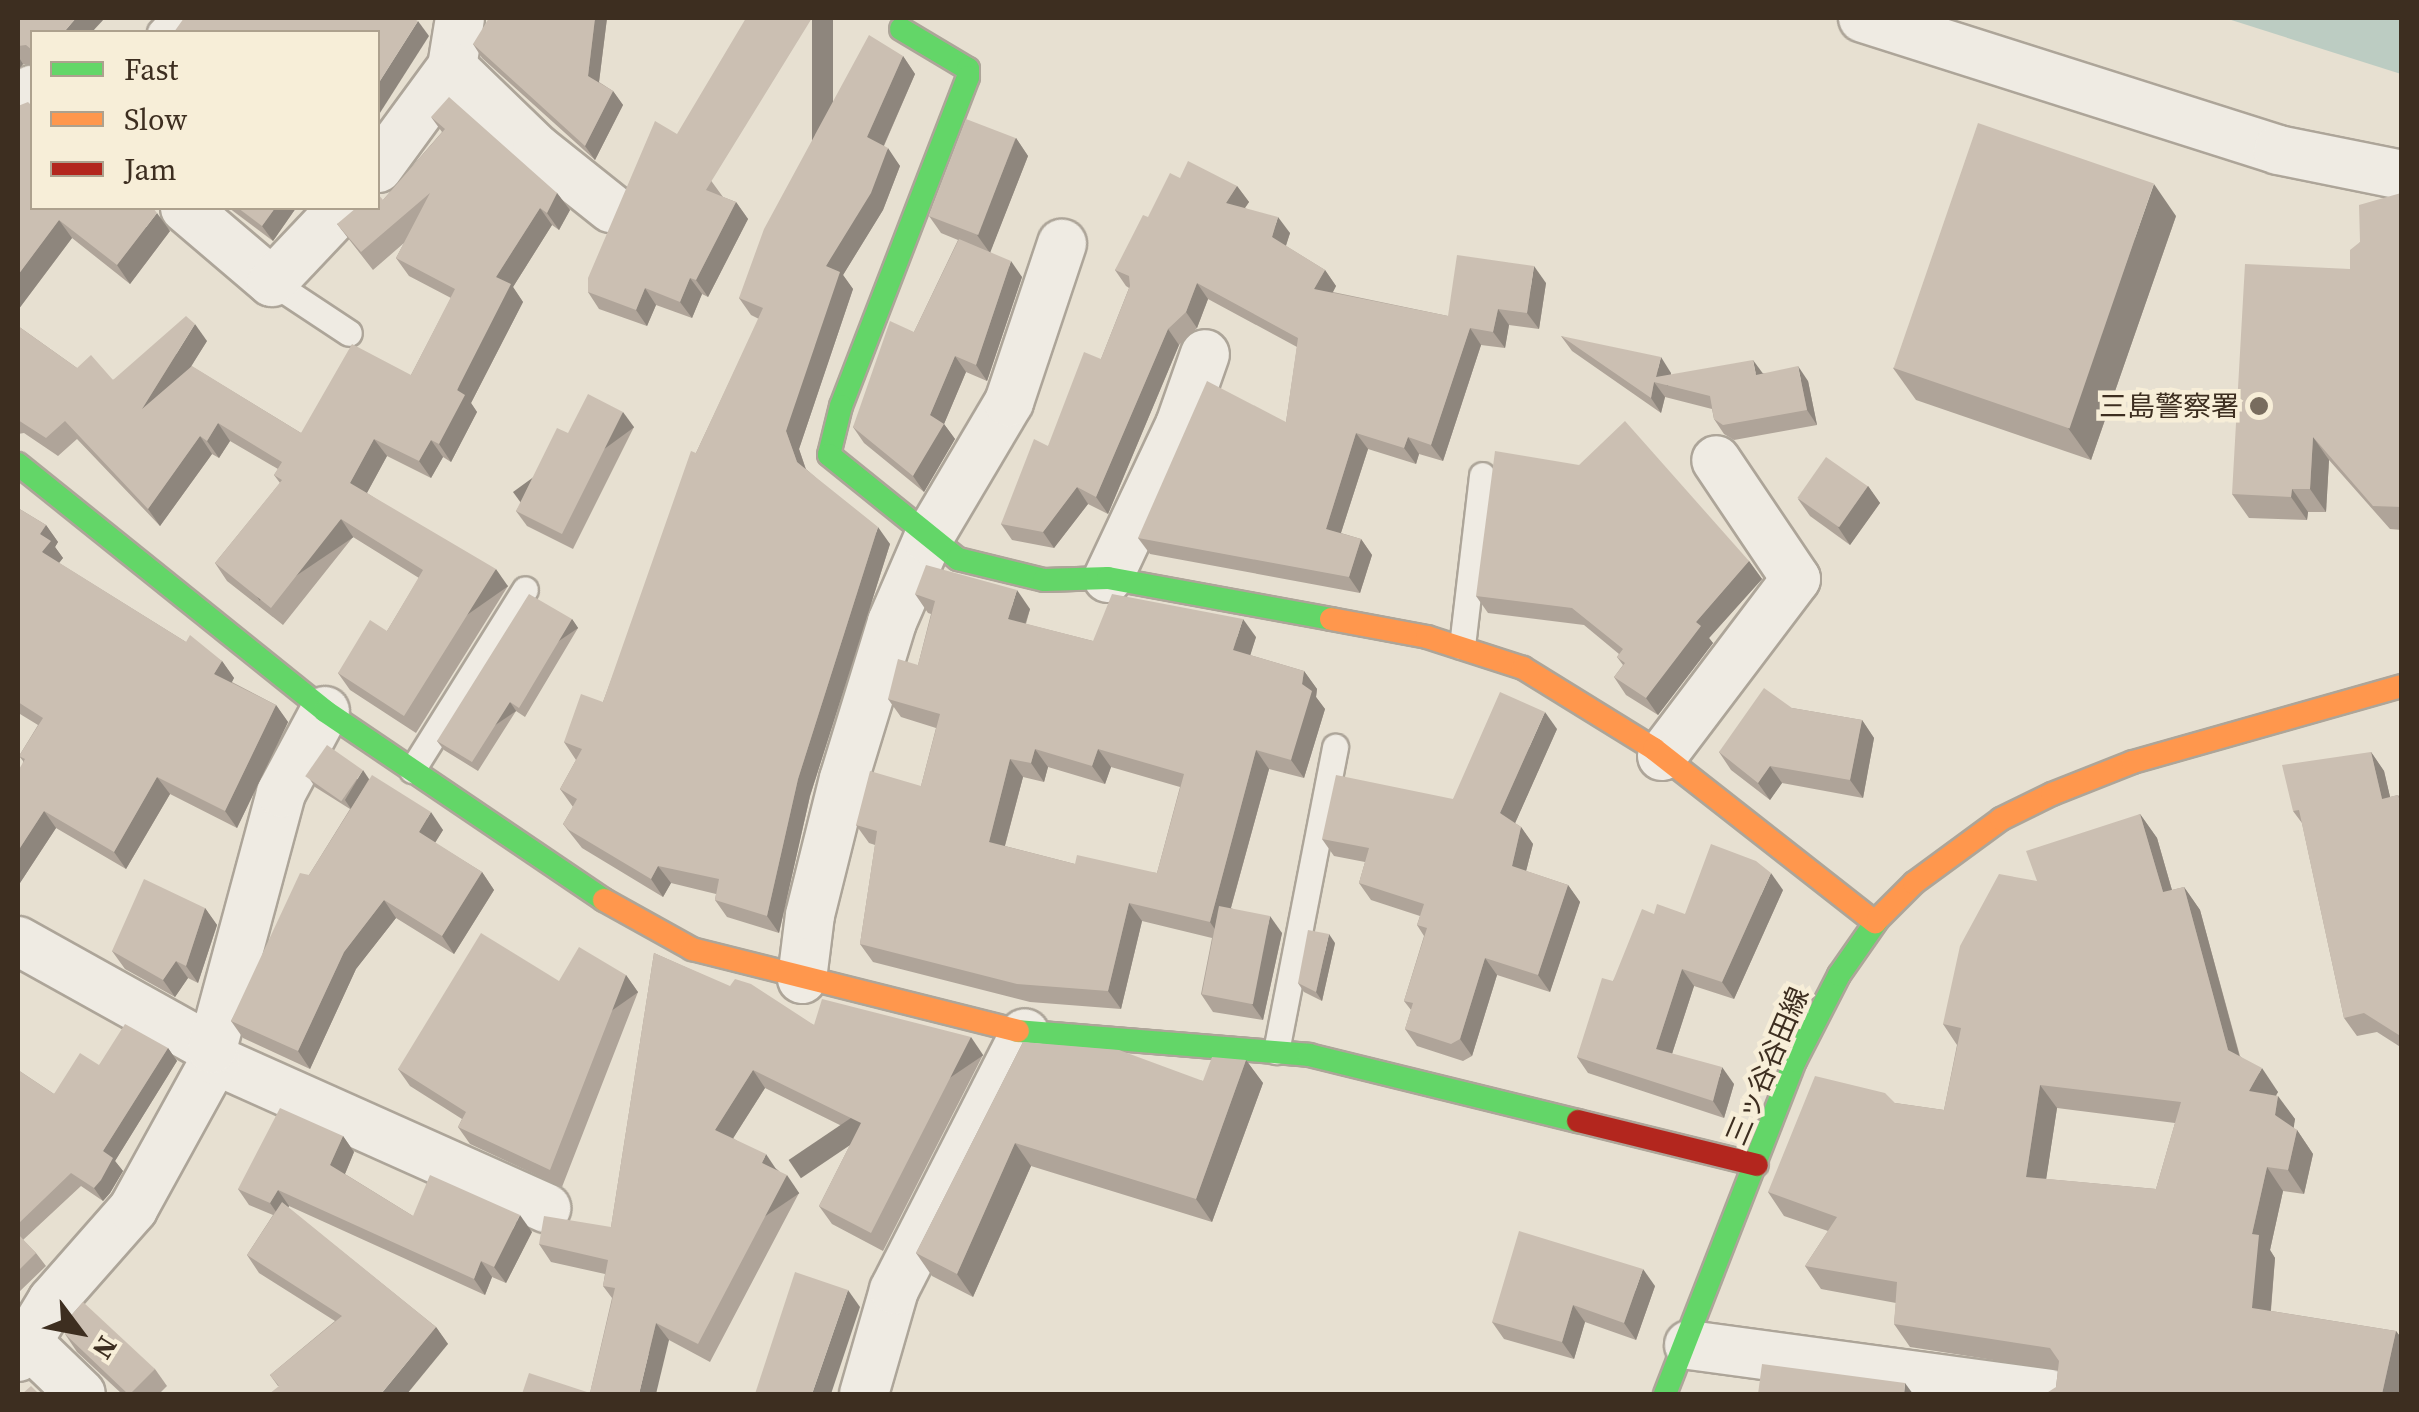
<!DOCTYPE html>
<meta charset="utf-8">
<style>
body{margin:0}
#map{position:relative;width:2419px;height:1412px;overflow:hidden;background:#e7e0d1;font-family:"Source Serif 4","Noto Sans JP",serif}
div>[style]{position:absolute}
.water>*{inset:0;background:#bcccc2}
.roads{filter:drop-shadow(2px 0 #ada599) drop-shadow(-2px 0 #ada599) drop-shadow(0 2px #ada599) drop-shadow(0 -2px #ada599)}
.lane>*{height:25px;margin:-12.5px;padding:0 12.5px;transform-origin:12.5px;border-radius:12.5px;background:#efebe3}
.street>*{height:48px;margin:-24px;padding:0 24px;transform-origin:24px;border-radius:24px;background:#efebe3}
.fast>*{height:22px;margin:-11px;padding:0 11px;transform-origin:11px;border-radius:11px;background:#63d668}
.slow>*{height:22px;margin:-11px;padding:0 11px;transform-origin:11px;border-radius:11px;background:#ff974d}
.jam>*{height:22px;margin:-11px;padding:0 11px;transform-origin:11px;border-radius:11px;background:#b3261e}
.wall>*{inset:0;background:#afa499}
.shaded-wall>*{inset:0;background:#8e867d;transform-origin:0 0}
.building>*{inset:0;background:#cbbfb2;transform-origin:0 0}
.dots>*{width:28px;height:28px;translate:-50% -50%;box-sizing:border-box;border:5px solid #f7eed8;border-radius:50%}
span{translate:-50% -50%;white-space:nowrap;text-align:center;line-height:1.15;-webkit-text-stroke:9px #f7eed8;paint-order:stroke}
.poi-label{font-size:28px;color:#3d2e20}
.right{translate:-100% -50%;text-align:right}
.street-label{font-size:28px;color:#3d2e20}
.frame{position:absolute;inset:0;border:20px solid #3d2e20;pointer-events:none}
.legend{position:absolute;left:30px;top:30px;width:350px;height:180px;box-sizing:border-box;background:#f7eed8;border:2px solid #ada18e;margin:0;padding:12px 18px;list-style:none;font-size:30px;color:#3d2e20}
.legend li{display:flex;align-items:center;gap:20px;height:50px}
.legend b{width:50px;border:2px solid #ada18e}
.north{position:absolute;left:30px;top:1282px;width:100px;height:100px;-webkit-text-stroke:8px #f7eed8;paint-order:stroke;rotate:122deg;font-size:28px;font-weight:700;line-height:40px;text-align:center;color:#3d2e20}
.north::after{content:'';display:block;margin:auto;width:35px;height:45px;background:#3d2e20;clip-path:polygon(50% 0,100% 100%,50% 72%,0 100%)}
</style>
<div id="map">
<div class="water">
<i style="clip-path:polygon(2225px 18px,2401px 18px,2401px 74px)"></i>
</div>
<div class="roads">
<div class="lane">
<i style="left:160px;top:32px;width:19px;rotate:-47deg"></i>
<i style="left:272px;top:282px;width:92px;rotate:33.5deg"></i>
<i style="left:1462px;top:646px;width:172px;rotate:-83.3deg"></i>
<i style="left:412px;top:770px;width:213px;rotate:-58deg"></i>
<i style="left:1276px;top:1051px;width:310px;rotate:-79deg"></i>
</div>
<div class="street">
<i style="left:460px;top:18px;width:50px;rotate:99.3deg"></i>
<i style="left:452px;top:67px;width:118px;rotate:44deg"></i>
<i style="left:537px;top:149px;width:95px;rotate:38.6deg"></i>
<i style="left:1863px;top:18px;width:435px;rotate:17.6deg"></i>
<i style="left:2278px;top:150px;width:126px;rotate:11.4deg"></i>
<i style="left:18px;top:105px;width:21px;rotate:-47deg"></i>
<i style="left:378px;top:168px;width:125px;rotate:-53.8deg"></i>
<i style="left:185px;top:208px;width:114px;rotate:40.4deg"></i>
<i style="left:272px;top:282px;width:102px;rotate:-46.6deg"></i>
<i style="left:1108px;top:578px;width:169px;rotate:-64.8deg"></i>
<i style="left:1180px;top:425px;width:75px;rotate:-70.6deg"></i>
<i style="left:1662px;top:756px;width:222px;rotate:-52.9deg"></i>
<i style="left:1796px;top:579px;width:143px;rotate:-123.9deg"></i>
<i style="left:18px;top:941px;width:222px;rotate:29.1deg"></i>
<i style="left:802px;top:979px;width:64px;rotate:-82.9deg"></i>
<i style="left:810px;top:915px;width:140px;rotate:-76deg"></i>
<i style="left:844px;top:779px;width:164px;rotate:-73deg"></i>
<i style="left:892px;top:622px;width:90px;rotate:-66.6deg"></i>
<i style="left:928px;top:539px;width:159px;rotate:-59.4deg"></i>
<i style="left:1009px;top:402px;width:167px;rotate:-71.5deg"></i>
<i style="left:215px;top:1060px;width:363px;rotate:24.1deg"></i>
<i style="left:26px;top:1341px;width:76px;rotate:43.9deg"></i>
<i style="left:1689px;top:1345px;width:364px;rotate:7.7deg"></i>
<i style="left:18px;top:1357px;width:66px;rotate:-58.7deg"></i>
<i style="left:52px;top:1301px;width:123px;rotate:-48.6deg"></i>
<i style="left:133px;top:1209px;width:170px;rotate:-61.2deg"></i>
<i style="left:215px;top:1060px;width:11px;rotate:-105deg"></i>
<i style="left:212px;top:1049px;width:265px;rotate:-74.9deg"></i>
<i style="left:281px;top:793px;width:93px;rotate:-61.8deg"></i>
<i style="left:864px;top:1394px;width:108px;rotate:-73.9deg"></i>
<i style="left:894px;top:1290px;width:288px;rotate:-63deg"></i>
</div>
<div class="fast">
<i style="left:901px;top:29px;width:78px;rotate:30.8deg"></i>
<i style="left:968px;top:69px;width:8px;rotate:90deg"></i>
<i style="left:968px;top:77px;width:353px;rotate:111.1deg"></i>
<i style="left:841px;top:406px;width:50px;rotate:103.8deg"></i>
<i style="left:829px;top:455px;width:166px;rotate:38.9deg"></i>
<i style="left:958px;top:559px;width:89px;rotate:13.7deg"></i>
<i style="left:1044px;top:580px;width:64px;rotate:-1.8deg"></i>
<i style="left:1108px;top:578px;width:227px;rotate:10.4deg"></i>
<i style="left:18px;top:464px;width:394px;rotate:38.8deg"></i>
<i style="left:325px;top:711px;width:337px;rotate:34.1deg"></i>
<i style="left:1018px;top:1031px;width:292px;rotate:4.7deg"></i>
<i style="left:1309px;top:1055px;width:277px;rotate:13.8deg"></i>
<i style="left:1665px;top:1394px;width:357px;rotate:-68.7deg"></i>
<i style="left:1795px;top:1061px;width:97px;rotate:-62.9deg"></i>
<i style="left:1839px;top:975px;width:68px;rotate:-55.1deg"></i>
</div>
<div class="slow">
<i style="left:1331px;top:619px;width:98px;rotate:10.6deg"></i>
<i style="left:1427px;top:637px;width:101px;rotate:17.9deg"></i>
<i style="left:1523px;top:668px;width:154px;rotate:31.7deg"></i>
<i style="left:1654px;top:749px;width:281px;rotate:38.1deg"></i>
<i style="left:604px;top:900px;width:101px;rotate:29.1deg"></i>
<i style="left:692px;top:949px;width:336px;rotate:14.1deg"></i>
<i style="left:1878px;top:919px;width:51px;rotate:-45deg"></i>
<i style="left:1914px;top:883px;width:108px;rotate:-36.3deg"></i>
<i style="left:2001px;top:819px;width:57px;rotate:-26.1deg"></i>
<i style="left:2052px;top:794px;width:87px;rotate:-21.6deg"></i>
<i style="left:2133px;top:762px;width:280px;rotate:-15.8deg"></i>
</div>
<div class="jam">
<i style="left:1578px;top:1121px;width:184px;rotate:13.8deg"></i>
</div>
</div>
<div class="wall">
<i style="clip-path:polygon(18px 18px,32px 32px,32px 64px,23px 64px,18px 70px)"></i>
<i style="clip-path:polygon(607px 18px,599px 82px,613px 91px,623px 105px,595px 160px,482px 58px,473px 44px)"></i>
<i style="clip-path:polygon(903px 56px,915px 74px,884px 146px,900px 166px,883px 210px,843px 275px,853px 289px,799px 449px,806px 469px,890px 544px,810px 796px,779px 933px,727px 917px,715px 900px,716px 894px,671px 883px,663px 897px,582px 848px,563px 824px,573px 807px,560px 789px,576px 760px,564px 742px,603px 702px,696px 453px,759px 319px,751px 315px,739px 298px)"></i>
<i style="clip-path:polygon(18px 106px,32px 208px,170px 231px,130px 284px,72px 238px,18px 310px)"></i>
<i style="clip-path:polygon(431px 117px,557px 193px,570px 210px,559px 230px,552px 225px,513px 287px,523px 302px,471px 403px,477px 412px,451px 462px,443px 457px,431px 478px,387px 456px,367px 493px,508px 586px,416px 733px,350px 690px,338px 673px,387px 631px,419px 578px,353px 537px,283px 625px,227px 581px,215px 563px,280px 483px,274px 475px,278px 469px,230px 441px,219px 458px,212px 454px,160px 526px,77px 439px,58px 456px,24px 433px,18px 434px,18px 326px,77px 368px,113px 380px,207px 341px,191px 366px,301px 433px,411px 375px,451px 298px,409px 276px,396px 258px,404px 243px,373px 270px,337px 224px,383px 200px,442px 132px)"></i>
<i style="clip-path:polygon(677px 134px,723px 197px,736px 202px,748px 219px,708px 297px,702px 294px,692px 318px,656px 305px,647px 326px,599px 309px,588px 292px)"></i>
<i style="clip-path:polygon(1016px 138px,1028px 156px,990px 252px,1022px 277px,987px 381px,966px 372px,944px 424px,955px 439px,924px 492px,864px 443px,853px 427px,914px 332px,958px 240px,941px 233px,929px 216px)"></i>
<i style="clip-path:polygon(1180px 178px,1237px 186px,1249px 202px,1245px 208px,1290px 233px,1286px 246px,1325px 270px,1336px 286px,1333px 292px,1448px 316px,1546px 283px,1539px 329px,1509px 325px,1505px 348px,1481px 345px,1443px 461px,1419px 454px,1416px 464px,1368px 449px,1341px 533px,1361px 539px,1372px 555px,1360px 593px,1150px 554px,1138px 538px,1286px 422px,1297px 347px,1208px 299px,1197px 328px,1179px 345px,1108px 514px,1088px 504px,1054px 548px,1012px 540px,1001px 524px,1101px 359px,1129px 288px,1126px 286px,1115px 270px)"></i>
<i style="clip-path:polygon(2402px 193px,2402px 530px,2390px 529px,2329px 460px,2326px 512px,2308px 512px,2307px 520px,2249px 518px,2232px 494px,2350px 269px,2360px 242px)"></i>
<i style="clip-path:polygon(229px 208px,296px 208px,273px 241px)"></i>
<i style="clip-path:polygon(2176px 216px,2091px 460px,1916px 400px,1893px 368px)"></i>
<i style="clip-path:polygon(1561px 336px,1671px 373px,1671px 375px,1762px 373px,1808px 381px,1817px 425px,1734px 440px,1724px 434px,1714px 419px,1712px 409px,1665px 397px,1661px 413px,1572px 351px)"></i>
<i style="clip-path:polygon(634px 427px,573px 549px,527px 526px,516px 511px,568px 433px)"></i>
<i style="clip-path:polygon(1579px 465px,1749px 561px,1762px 579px,1709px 638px,1713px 643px,1658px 715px,1626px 695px,1614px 677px,1623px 665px,1617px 657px,1619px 654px,1584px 625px,1488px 613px,1476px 596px)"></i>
<i style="clip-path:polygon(1868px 486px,1880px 503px,1850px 545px,1810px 516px,1798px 499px)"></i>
<i style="clip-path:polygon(18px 508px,46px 525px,58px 542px,55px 547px,63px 558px,59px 563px,186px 642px,222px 661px,234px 678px,232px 682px,276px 705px,288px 722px,237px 828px,170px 794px,126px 869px,56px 828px,18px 886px,23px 761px,19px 756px,38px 725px,20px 714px,18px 710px)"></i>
<i style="clip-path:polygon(evenodd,915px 594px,1030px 609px,1026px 624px,1093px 641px,1256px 637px,1250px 655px,1304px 671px,1317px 689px,1316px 697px,1325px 709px,1304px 778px,1269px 769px,1231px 908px,1282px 933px,1263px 1020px,1213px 1012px,1201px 994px,1212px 938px,1142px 921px,1121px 1009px,1030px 1002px,873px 962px,860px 944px,875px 845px,869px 843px,856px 825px,921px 786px,936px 728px,901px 717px,888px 699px,918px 665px,931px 614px,928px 613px,915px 594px,1048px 767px,1105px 784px,1111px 767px,1180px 787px,1157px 873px,1075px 864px,1005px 846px,1023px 777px,1044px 782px,1048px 767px)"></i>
<i style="clip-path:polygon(572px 619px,578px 628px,525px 717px,516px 711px,478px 771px,444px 750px,437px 741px)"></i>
<i style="clip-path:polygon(1792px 708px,1862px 720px,1874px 738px,1863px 798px,1782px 783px,1770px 800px,1731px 770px,1719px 752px)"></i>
<i style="clip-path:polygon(1557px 729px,1515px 823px,1521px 827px,1533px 844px,1526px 871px,1568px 885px,1580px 902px,1550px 992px,1497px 975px,1472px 1056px,1463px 1061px,1417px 1046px,1405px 1029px,1411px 1010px,1404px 1001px,1424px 936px,1417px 925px,1420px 916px,1371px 900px,1359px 883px,1365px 862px,1334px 856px,1322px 839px,1453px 799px)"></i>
<i style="clip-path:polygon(2371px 752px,2384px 771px,2390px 797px,2398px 795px,2402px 801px,2402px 1048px,2377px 1032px,2357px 1036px,2344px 1018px,2302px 823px,2293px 811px)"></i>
<i style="clip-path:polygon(309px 778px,369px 779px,443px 830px,435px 843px,482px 872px,494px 890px,454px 954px,396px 918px,356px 969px,310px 1069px,243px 1038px,231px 1021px,309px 875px,350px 809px,315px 787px)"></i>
<i style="clip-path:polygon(evenodd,2140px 814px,2157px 838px,2172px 890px,2184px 887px,2200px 910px,2240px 1056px,2278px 1092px,2276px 1095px,2295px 1119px,2293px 1128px,2297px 1130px,2313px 1154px,2304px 1194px,2283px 1191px,2270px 1250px,2275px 1258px,2271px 1311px,2396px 1331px,2402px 1339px,2402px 1394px,2056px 1387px,2058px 1370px,1910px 1347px,1894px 1324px,1896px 1303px,1821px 1289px,1805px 1266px,1828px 1231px,1784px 1216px,1768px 1192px,1895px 1103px,1944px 1110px,1957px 1045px,1943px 1024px,2037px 881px,2140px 814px,2057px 1108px,2175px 1123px,2156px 1189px,2046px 1179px,2057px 1108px)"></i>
<i style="clip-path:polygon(1783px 890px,1734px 999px,1694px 986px,1672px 1054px,1734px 1084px,1724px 1118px,1588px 1073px,1577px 1057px,1613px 981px,1654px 914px,1685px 914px)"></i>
<i style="clip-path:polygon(205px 908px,217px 925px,198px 983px,188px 978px,175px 997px,125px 969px,112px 951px)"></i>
<i style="clip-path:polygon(1335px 943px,1322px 1001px,1304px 992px,1298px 983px)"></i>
<i style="clip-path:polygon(654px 953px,814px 1025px,983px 1055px,883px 1251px,832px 1224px,819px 1206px,856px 1133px,765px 1088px,733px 1138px,778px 1170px,799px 1193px,710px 1362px,669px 1340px,590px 1393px,612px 1298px,603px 1286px,605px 1274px,551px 1262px,539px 1244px,611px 1227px)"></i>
<i style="clip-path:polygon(626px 975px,638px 992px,562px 1187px,470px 1144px,458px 1127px,462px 1119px,410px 1086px,398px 1069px,559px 981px)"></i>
<i style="clip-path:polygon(1023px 1042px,1203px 1081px,1246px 1060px,1263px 1083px,1212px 1222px,1031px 1166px,973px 1297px,932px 1276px,916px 1253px)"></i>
<i style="clip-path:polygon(168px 1048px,177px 1061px,115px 1161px,123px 1171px,110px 1193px,103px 1201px,81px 1186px,23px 1240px,36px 1253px,46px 1266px,18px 1293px,18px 1070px,54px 1094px,99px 1065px)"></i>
<i style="clip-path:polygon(343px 1136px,354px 1152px,345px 1174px,413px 1216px,532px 1232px,506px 1283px,492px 1277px,485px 1295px,289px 1206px,288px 1208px,436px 1327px,448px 1344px,278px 1386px,270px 1375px,335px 1321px,259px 1273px,247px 1255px,273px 1215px,249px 1205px,238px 1189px)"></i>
<i style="clip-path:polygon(1655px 1286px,1636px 1340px,1585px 1322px,1574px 1359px,1504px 1339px,1492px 1322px)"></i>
<i style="clip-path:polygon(65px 1334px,155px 1369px,167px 1386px,159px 1394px,122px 1394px,77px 1352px)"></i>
</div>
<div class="shaded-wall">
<i style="clip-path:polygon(76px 18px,105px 18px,92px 32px,64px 32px)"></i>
<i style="clip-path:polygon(595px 18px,607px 18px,598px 90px,588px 76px)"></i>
<i style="left:812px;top:18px;width:21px;height:202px"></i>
<i style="clip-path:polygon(418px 21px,429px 36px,378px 116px,378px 84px)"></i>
<i style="clip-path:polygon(18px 56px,23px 64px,18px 70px)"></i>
<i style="clip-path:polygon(903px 56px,915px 74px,880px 154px,867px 137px)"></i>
<i style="clip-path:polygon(613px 91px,623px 105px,595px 160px,585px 146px)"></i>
<i style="clip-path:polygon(1016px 138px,1028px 156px,990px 253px,977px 235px)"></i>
<i style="clip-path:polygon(888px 148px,900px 166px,883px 210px,843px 275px,853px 289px,799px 449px,809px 479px,797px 462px,786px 431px,826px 266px)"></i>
<i style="clip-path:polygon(2154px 184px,2176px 216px,2091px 460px,2068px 428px)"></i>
<i style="clip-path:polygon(1237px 186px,1249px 202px,1237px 219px,1226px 203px)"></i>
<i style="clip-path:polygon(557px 193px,570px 210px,559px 230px,547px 213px)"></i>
<i style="clip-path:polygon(736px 202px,748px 219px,708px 297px,696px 280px)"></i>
<i style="clip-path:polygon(275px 208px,296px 208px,273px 241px,262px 226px)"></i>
<i style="clip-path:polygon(540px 208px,552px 225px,513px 287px,523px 302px,471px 403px,477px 412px,451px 462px,439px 444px,496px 277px)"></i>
<i style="clip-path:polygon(157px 213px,170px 231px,130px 284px,117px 265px)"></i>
<i style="clip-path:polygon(1278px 217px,1290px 233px,1283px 254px,1272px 237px)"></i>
<i style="clip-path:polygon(59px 220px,72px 238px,18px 310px,18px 275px)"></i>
<i style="clip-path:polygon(1011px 261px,1022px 277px,987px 381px,976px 365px)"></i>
<i style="clip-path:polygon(1534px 266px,1546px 283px,1539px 329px,1527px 313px)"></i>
<i style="clip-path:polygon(1325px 270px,1336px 286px,1326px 305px,1314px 289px)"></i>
<i style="clip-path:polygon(690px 278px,702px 294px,692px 318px,680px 302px)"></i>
<i style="clip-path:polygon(1197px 283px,1208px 299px,1197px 328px,1186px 312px)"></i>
<i style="clip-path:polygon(645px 288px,656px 305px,647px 326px,636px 310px)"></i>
<i style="clip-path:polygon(1498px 309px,1509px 325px,1505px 348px,1493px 332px)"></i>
<i style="clip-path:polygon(195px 324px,207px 341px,154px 426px,142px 409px)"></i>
<i style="clip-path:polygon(1470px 328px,1481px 345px,1443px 461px,1431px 445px)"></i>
<i style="clip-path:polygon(1168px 329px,1179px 345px,1108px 514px,1096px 497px)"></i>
<i style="clip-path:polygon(955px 356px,966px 372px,944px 424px,955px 439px,924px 492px,913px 476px,930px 415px)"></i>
<i style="clip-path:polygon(1661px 357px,1671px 373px,1668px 386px,1656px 377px)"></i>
<i style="clip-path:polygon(1753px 360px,1764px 375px,1756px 375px)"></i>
<i style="clip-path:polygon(1798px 366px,1808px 381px,1817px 425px,1807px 410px)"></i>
<i style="clip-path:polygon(1654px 382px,1665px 397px,1661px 413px,1651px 398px)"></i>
<i style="left:623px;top:412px;width:19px;height:136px;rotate:54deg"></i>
<i style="clip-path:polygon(218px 423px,230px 441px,219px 458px,207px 441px)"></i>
<i style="clip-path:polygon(1356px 433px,1368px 449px,1337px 545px,1326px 529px)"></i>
<i style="clip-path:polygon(200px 436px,212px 454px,160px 526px,148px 509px)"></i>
<i style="clip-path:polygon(1408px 437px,1419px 454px,1416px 464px,1404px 448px)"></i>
<i style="clip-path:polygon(2313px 437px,2329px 460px,2326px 512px,2310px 489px)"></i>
<i style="clip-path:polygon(374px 439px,387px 456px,363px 500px,350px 483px)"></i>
<i style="clip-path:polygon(431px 440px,443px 457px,431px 478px,419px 461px)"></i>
<i style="clip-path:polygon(1868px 486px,1880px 503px,1850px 545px,1838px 527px)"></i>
<i style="clip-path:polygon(1077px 487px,1088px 504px,1054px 548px,1043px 532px)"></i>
<i style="clip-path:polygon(2292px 489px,2308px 512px,2307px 520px,2291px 497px)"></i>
<i style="left:341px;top:519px;width:22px;height:113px;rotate:56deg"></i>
<i style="clip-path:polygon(46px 525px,58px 542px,55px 547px,63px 558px,54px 569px,42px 552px,40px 534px)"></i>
<i style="clip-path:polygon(878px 527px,890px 544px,810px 796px,779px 933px,767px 916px,798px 779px)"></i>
<i style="clip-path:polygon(1361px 539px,1372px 555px,1360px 593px,1349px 577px)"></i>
<i style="clip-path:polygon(1749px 561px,1762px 579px,1709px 638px,1713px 643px,1658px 715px,1646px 698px,1696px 622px)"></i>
<i style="left:496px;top:569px;width:21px;height:173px;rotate:55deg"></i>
<i style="clip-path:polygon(1017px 590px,1030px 609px,1021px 637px,1008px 619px)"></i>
<i style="left:572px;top:619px;width:11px;height:104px;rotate:56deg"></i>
<i style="clip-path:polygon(1243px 619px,1256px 637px,1246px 669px,1233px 650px)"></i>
<i style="clip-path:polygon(222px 661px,234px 678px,227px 691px,214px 674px)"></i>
<i style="clip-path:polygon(1304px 671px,1317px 689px,1316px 697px,1325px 709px,1304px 778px,1291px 760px)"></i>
<i style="left:510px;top:702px;width:11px;height:71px;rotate:56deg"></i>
<i style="clip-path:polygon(276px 705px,288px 722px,237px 828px,225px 811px)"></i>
<i style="clip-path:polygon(1545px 712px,1557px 729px,1512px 830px,1500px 813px)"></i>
<i style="clip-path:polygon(1862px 720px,1874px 738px,1863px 798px,1850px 780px)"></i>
<i style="clip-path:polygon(1035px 749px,1048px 767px,1044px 782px,1031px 763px)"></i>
<i style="clip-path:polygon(1098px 749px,1111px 767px,1105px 784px,1092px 766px)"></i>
<i style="clip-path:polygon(1256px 750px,1269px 769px,1222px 940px,1210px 922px)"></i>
<i style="clip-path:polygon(2371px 752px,2384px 771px,2395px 818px,2382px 799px)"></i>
<i style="clip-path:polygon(1010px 759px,1023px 777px,1001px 860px,989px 842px)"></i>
<i style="clip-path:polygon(1770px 766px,1782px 783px,1770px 800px,1758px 783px)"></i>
<i style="clip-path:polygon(363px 770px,369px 779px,351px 809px,345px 800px)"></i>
<i style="clip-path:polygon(157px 777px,170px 794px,126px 869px,114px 852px)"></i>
<i style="clip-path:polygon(44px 811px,56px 828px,18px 886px,18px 851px)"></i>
<i style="clip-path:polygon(431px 812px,443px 830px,431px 849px,419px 832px)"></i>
<i style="clip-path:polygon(2140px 814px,2157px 838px,2179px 915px,2163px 892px)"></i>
<i style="clip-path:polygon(1521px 827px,1533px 844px,1523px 883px,1512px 866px)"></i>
<i style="clip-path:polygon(658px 866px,671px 883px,663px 897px,651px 879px)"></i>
<i style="clip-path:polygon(482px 872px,494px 890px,454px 954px,442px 936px)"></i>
<i style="clip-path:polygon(1771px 873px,1783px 890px,1734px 999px,1722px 982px)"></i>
<i style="clip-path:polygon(1568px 885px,1580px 902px,1550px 992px,1538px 975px)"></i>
<i style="clip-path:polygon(2184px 887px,2200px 910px,2244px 1073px,2228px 1050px)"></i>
<i style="clip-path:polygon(384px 900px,396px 918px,356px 969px,310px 1069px,298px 1051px,344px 952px)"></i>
<i style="clip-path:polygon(1129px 903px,1142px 921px,1121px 1009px,1108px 991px)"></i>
<i style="clip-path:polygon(205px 908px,217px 925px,198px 983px,186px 966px)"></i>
<i style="clip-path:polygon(1270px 916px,1282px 933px,1263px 1020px,1251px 1003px)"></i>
<i style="clip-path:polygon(1329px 934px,1335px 943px,1322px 1001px,1316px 992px)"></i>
<i style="clip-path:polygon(1485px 958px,1497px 975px,1472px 1056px,1460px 1039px)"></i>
<i style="clip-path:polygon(176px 961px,188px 978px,175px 997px,163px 980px)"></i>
<i style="clip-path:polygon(1682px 969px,1694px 986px,1668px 1066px,1656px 1049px)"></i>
<i style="left:626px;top:975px;width:21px;height:209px;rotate:55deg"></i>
<i style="left:971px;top:1037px;width:22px;height:220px;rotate:56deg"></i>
<i style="clip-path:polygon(168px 1048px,177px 1061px,115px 1161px,123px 1171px,110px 1193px,103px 1201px,94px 1188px,103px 1151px)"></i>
<i style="clip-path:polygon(1246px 1060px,1263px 1083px,1212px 1222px,1196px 1199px)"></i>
<i style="clip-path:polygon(1722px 1067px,1734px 1084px,1724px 1118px,1713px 1101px)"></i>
<i style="clip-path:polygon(2262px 1068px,2278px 1092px,2265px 1114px,2249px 1091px)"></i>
<i style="clip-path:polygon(753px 1070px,765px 1088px,727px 1148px,715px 1130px)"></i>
<i style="clip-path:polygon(2040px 1085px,2057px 1108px,2043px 1200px,2026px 1177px)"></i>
<i style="clip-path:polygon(2278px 1096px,2295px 1119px,2292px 1139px,2275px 1115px)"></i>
<i style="clip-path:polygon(2297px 1130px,2313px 1154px,2304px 1194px,2288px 1170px)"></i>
<i style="clip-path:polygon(343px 1136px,354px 1152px,342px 1181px,330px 1165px)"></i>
<i style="clip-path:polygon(1015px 1143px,1031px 1166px,973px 1297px,957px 1274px)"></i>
<i style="clip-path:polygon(766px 1154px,778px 1172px,762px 1163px)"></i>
<i style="clip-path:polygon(2267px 1167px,2283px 1191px,2270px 1250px,2275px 1258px,2269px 1331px,2252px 1308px,2252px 1234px)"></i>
<i style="left:787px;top:1175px;width:22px;height:191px;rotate:56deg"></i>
<i style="clip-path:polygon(278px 1190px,289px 1206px,281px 1219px,270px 1203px)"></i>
<i style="clip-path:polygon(520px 1215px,532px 1232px,506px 1283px,494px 1267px)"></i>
<i style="clip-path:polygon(481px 1261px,492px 1277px,485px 1295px,474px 1279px)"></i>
<i style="clip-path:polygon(1643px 1269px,1655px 1286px,1636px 1340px,1624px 1323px)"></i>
<i style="clip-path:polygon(848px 1290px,860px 1307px,831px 1394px,812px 1394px)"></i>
<i style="clip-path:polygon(1573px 1305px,1585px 1322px,1574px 1359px,1562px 1342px)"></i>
<i style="clip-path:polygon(656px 1323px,669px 1340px,656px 1394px,639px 1394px)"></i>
<i style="clip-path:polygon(436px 1327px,448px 1344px,407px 1394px,381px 1394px)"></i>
<i style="clip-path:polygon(2396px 1331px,2402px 1339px,2402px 1394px,2382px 1394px)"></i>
<i style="clip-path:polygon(1905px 1383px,1913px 1394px,1904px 1394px)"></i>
</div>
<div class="building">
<i style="clip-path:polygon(18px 18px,76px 18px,64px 32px,32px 32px,32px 50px,26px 45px,18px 46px)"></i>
<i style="clip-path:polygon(184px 18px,412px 18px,418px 21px,378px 84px,378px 32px,174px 32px)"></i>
<i style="clip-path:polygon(489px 18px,595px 18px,588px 76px,613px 91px,585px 146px,473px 44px)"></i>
<i style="clip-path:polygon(746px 18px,812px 18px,706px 190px,736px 202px,696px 280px,690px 278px,680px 302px,645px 288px,636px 310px,588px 292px,588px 278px,655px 121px,677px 134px)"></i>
<i style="clip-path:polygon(869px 35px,903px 56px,867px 137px,888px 148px,871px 193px,826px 266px,840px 272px,786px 431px,797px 462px,878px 527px,798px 779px,767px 916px,715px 900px,719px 879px,658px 866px,651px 879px,569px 830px,563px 824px,577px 799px,560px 789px,582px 749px,564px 742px,581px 694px,603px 702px,691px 451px,696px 453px,763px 308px,739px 298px,764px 229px)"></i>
<i style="clip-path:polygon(449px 97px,557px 193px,547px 213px,540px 208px,496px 277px,511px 284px,457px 390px,465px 395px,439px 444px,431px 440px,419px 461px,374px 439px,350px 483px,496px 569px,404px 716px,338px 673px,370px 620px,387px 631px,423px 570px,341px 519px,271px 608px,215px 563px,282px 480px,274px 475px,282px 462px,218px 423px,207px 441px,200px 436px,148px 509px,65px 421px,46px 438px,18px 420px,18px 326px,77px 368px,91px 355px,113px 380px,186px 316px,195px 324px,142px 409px,192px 366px,301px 433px,352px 344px,411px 375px,455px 289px,396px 258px,430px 193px,361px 252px,337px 224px,356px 208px,378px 208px,378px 194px,383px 200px,445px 129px,431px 117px)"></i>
<i style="clip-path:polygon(28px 102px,32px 106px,32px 208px,153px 208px,157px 213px,117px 265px,59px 220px,18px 275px,18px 106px)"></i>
<i style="left:966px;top:119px;width:53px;height:104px;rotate:21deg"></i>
<i style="left:1978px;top:123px;width:186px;height:259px;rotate:19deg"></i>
<i style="clip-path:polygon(1188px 161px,1237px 186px,1226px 203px,1278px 217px,1272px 237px,1325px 270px,1314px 289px,1448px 316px,1457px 255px,1534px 266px,1527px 313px,1498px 309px,1493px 332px,1470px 328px,1431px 445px,1408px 437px,1404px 448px,1356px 433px,1326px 529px,1361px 539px,1349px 577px,1138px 538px,1207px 381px,1286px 422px,1298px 338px,1197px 283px,1186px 312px,1168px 329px,1096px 497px,1077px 487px,1043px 532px,1001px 524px,1034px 439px,1048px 446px,1084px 352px,1101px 359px,1130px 286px,1129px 276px,1115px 270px,1143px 215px,1148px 217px,1170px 173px,1180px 178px)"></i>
<i style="clip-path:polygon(2401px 193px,2402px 507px,2373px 506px,2313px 437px,2310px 489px,2292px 489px,2291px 497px,2232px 494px,2245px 264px,2350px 269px,2350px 250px,2360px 242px,2359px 205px)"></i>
<i style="clip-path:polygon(238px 208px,275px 208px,262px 226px)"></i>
<i style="clip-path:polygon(959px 239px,1011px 261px,976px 365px,955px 356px,930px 415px,944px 424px,913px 476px,853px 427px,890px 321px,914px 332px)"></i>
<i style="clip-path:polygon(1561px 336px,1661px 357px,1656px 377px,1753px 360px,1756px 375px,1798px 366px,1807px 410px,1723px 425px,1714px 419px,1710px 396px,1654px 382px,1651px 398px)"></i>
<i style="clip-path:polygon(588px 394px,623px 412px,562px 534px,516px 511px,557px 428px,568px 433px)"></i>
<i style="clip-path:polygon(1625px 421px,1749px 561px,1696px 622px,1701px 626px,1646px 698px,1614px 677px,1625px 663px,1617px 657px,1623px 649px,1572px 608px,1476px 596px,1495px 451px,1579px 465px)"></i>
<i style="left:1826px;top:457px;width:51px;height:50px;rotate:35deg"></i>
<i style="clip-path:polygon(18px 508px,46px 525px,40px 534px,51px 541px,42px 552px,186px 642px,190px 635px,222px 661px,214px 674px,276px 705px,225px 811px,157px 777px,114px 852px,44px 811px,18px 851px,18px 771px,25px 759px,19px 756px,43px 718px,18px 702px)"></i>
<i style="clip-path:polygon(evenodd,926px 565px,1017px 590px,1008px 619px,1093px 641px,1112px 594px,1243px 619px,1233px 650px,1304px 671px,1302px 684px,1312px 691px,1291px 760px,1256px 750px,1210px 922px,1129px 903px,1108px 991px,1017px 984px,860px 944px,877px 831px,856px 825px,870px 771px,921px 786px,940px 714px,888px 699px,898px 659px,918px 665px,935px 601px,915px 594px,926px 565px,1035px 749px,1092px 766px,1098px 749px,1184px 774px,1157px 873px,1077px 855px,1075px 864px,989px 842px,1010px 759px,1031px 763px,1035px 749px)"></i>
<i style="clip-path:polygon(529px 594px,572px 619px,519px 708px,510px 702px,472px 762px,437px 741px)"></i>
<i style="clip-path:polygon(1764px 688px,1792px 708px,1862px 720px,1850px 780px,1770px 766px,1758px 783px,1719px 752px)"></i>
<i style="clip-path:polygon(1500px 692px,1545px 712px,1500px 813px,1521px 827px,1512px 866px,1568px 885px,1538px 975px,1485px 958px,1460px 1039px,1451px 1044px,1405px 1029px,1413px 1003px,1404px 1001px,1427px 928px,1417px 925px,1424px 904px,1359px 883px,1369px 848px,1322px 839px,1336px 775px,1453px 799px)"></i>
<i style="left:327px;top:745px;width:44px;height:38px;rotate:35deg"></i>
<i style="clip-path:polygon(2371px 752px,2382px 799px,2398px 795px,2402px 809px,2402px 1037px,2364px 1013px,2344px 1018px,2299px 810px,2293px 811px,2282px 765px)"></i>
<i style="clip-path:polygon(372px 775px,431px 812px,419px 832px,482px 872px,442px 936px,384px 900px,344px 952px,298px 1051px,231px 1021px,300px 873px,309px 875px)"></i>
<i style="clip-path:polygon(evenodd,2140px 814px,2163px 892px,2184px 887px,2228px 1050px,2262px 1068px,2249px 1091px,2278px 1096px,2275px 1115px,2297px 1130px,2288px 1170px,2267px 1167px,2252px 1234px,2259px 1235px,2252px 1308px,2396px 1331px,2382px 1394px,2045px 1394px,2056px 1387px,2059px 1361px,2050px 1348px,1894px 1324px,1897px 1282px,1805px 1266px,1837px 1217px,1768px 1192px,1815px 1076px,1885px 1093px,1895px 1103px,1944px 1110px,1961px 1028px,1943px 1024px,1960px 946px,1999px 874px,2037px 881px,2026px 851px,2140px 814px,2040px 1085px,2181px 1102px,2156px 1189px,2026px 1177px,2040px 1085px)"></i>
<i style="clip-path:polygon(1711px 844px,1756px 861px,1771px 873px,1722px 982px,1682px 969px,1656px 1049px,1722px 1067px,1713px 1101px,1577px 1057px,1602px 978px,1613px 981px,1642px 909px,1654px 914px,1657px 904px,1685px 914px)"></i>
<i style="clip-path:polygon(144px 879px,205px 908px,186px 966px,176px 961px,163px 980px,112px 951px)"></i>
<i style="left:1219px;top:906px;width:52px;height:90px;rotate:11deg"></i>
<i style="clip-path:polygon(1308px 930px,1329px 934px,1316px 992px,1298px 983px)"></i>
<i style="clip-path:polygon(481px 933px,559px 981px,579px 947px,626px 975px,550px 1170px,458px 1127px,466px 1112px,398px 1069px)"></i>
<i style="clip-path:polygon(654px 953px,730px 986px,735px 979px,751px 984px,814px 1025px,822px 999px,971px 1037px,871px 1233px,819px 1206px,861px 1123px,753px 1070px,715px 1130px,766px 1154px,762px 1163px,787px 1175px,698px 1344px,656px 1323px,639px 1394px,522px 1394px,529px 1373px,590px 1393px,615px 1288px,603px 1286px,608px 1260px,539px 1244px,544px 1216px,611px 1227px)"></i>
<i style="clip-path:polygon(125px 1024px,168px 1048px,103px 1151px,113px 1158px,101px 1180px,94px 1188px,71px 1173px,18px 1224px,18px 1070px,54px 1094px,80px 1053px,99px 1065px)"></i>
<i style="clip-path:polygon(1023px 1042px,1119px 1050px,1203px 1081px,1212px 1057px,1246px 1060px,1196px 1199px,1015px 1143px,957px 1274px,916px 1253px)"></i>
<i style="clip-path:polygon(280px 1108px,343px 1136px,330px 1165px,413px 1216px,430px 1175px,520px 1215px,494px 1267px,481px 1261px,474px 1279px,278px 1190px,270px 1203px,238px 1189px)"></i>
<i style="clip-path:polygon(282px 1202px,436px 1327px,381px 1394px,269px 1394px,279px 1386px,270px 1375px,342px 1316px,247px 1255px)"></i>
<i style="clip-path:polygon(1519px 1231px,1643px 1269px,1624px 1323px,1573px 1305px,1562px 1342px,1492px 1322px)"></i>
<i style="clip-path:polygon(18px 1234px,36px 1253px,18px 1271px)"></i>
<i style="clip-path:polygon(795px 1272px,848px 1290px,812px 1394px,755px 1394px)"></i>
<i style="clip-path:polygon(83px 1302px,155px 1369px,130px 1394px,128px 1394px,65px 1334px,65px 1322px)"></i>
<i style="clip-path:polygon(1762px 1364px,1905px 1383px,1904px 1394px,1758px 1394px)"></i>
<i style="clip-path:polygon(31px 1386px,39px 1394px,22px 1394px)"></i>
</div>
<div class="dots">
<i style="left:2259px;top:406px;background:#786c5e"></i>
</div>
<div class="poi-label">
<span class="right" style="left:2239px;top:406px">三島警察署</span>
</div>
<div class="street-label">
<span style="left:1767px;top:1066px;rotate:-67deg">三ッ谷谷田線</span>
</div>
<div class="frame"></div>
<ul class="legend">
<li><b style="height:12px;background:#63d668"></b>Fast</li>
<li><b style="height:12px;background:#ff974d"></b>Slow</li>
<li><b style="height:12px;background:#b3261e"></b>Jam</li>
</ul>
<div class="north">N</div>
</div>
